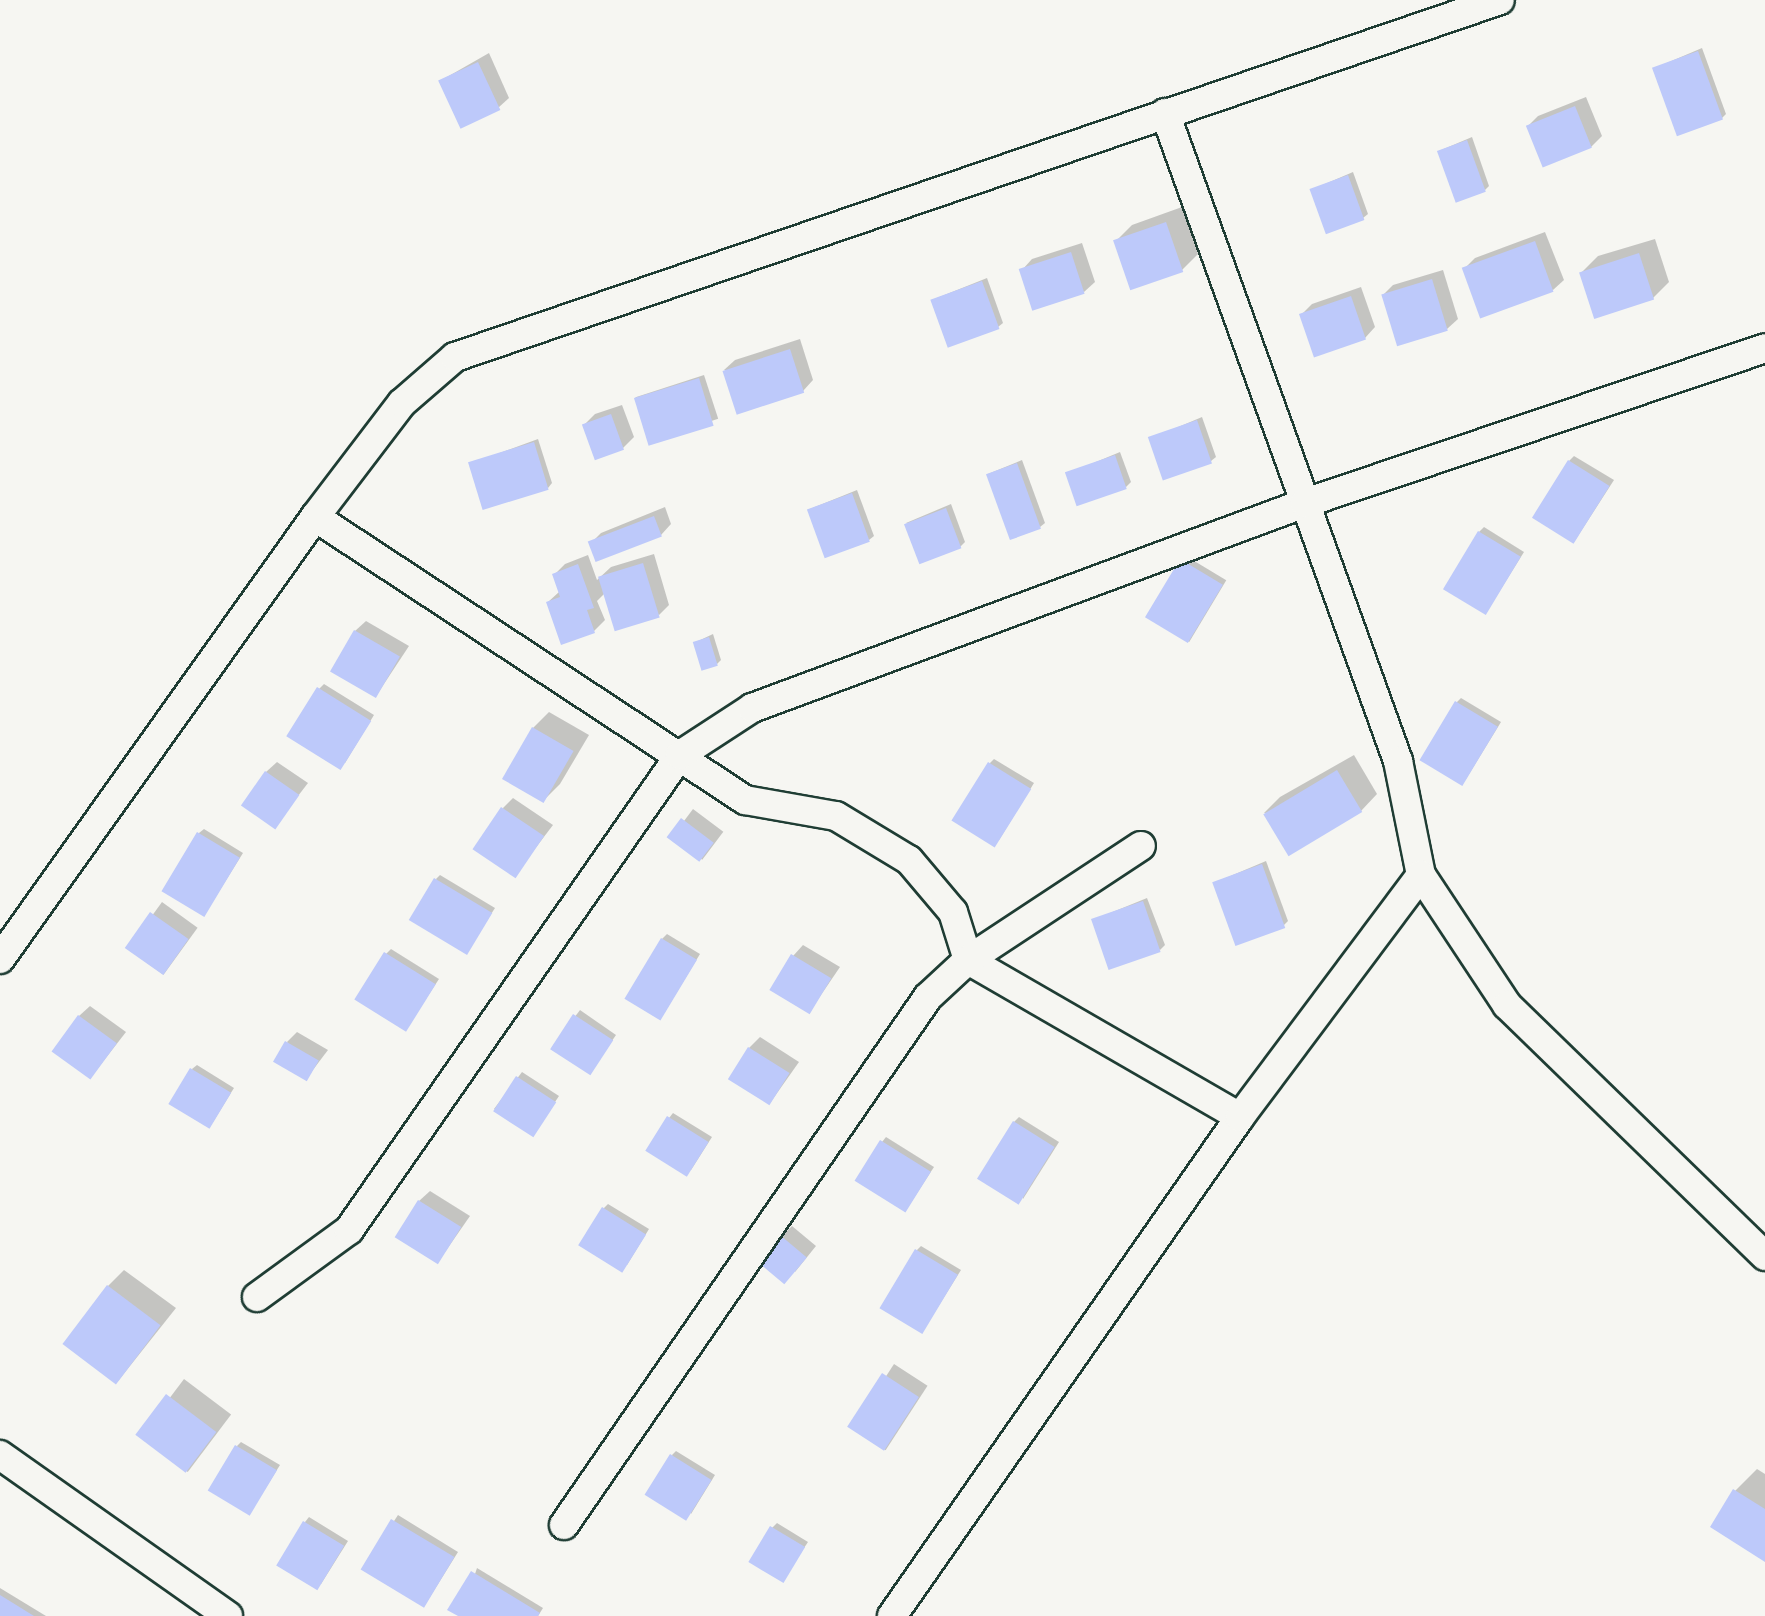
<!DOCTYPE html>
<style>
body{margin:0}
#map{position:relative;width:1765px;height:1616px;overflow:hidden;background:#f6f6f2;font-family:"Shantell Sans",sans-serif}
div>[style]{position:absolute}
.shadow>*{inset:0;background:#0003;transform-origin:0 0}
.building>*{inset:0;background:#bdc9fa;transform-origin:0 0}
.roads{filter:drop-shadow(2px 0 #1f3d34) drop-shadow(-2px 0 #1f3d34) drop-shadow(0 2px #1f3d34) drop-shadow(0 -2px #1f3d34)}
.street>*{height:28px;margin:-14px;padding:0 14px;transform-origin:14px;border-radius:14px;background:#f6f6f2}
span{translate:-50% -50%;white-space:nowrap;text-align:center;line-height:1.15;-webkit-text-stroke:6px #f6f6f2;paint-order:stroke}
</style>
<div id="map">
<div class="shadow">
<i style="clip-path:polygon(1702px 48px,1726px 114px,1722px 118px,1655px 68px)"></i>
<i style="clip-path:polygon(489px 53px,509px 98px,498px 108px,440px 81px)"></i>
<i style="clip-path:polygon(1586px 97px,1602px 136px,1591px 147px,1528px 126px,1538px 116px)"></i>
<i style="clip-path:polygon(1472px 137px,1489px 186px,1485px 190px,1439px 151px)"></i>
<i style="clip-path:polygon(1353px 172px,1368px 214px,1363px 218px,1311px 190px)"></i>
<i style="clip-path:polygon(1182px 207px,1198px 254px,1182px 270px,1116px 241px,1132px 225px)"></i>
<i style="clip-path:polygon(1545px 232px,1564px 280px,1553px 290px,1465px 268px,1475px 258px)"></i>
<i style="clip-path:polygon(1655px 239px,1669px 282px,1653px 298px,1582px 272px,1598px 256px)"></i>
<i style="clip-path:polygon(1082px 243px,1095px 282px,1084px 292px,1022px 270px,1032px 259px)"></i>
<i style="clip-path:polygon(1443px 270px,1458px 319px,1447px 329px,1383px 295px,1393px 285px)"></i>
<i style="clip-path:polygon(987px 278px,1003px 323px,998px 327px,932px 300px)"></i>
<i style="clip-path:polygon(1361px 287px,1375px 327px,1365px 338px,1301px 315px,1312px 304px)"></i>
<i style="clip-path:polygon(800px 339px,813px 380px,803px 391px,724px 370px,735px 360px)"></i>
<i style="left:704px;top:375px;width:46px;height:72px;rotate:72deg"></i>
<i style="clip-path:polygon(622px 405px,634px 437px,623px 448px,596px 458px,584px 425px,595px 414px)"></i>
<i style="clip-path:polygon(1202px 417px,1216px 457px,1211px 461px,1150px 439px)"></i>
<i style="clip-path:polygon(538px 439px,552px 483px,548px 488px,470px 464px)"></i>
<i style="clip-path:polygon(1120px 452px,1131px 482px,1126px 487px,1067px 474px)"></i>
<i style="clip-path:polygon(1574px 456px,1614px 480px,1574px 542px,1569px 461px)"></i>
<i style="clip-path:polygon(1022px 460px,1045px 523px,1040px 527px,988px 474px)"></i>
<i style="clip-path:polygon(857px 490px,874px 536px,869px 540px,810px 509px)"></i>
<i style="clip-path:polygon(951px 504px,965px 542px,960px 547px,906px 523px)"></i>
<i style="clip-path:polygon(665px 507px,671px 524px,661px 535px,591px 543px,601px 533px)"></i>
<i style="clip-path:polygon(1484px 527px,1524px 552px,1489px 608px,1479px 532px)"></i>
<i style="clip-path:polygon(654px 554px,669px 605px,659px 615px,605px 593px,597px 601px,605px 620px,594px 631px,548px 602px,559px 592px,554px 575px,565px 564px,588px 555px,597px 580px,611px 567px)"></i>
<i style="left:1186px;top:556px;width:47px;height:72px;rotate:31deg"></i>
<i style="clip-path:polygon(366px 621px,409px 646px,376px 696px,355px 631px)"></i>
<i style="clip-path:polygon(713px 634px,721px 660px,717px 664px,696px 642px)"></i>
<i style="clip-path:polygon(324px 684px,374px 715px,345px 763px,319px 689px)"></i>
<i style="clip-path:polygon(1461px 698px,1501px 722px,1466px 779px,1457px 702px)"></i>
<i style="clip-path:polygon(549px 712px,589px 735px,560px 784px,544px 800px,533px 728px)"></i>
<i style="clip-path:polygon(1354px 755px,1377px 794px,1361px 811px,1264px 813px,1280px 797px)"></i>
<i style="clip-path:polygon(994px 759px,1034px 783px,999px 840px,990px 763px)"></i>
<i style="clip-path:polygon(277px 762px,308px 783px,275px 826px,266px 772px)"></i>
<i style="clip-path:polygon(513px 798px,553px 825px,515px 875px,503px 808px)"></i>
<i style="left:693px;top:809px;width:38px;height:35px;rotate:37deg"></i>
<i style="clip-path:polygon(204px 829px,243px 853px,208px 909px,199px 833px)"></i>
<i style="clip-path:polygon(1266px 861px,1288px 921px,1283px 926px,1214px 883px)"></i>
<i style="clip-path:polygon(440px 875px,495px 908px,466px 953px,436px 879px)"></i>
<i style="clip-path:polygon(1147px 898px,1165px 945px,1160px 950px,1093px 920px)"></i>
<i style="left:162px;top:902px;width:44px;height:58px;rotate:36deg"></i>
<i style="clip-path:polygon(667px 934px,700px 954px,664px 1013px,662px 939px)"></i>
<i style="clip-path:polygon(803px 945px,840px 967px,810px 1011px,793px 956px)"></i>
<i style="clip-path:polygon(391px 949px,439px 979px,406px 1029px,386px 954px)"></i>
<i style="clip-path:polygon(90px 1006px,126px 1032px,91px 1077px,79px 1016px)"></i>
<i style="clip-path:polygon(580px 1010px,616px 1035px,594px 1067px,552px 1047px)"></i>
<i style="clip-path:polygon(297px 1032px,328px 1050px,306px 1079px,287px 1042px)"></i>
<i style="clip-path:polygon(760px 1037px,799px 1062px,770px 1103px,749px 1048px)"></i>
<i style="clip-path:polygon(197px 1065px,234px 1088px,213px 1122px,192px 1069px)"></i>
<i style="clip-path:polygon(522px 1072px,559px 1096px,537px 1129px,494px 1109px)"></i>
<i style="clip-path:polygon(673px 1113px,712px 1137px,691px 1170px,669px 1118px)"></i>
<i style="clip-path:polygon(1019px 1117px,1059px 1142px,1023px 1199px,1014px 1122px)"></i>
<i style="clip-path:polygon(886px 1137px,934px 1167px,906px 1210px,882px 1142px)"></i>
<i style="clip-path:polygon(430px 1191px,470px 1216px,438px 1262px,419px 1201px)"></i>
<i style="clip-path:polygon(608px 1204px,649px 1229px,627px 1265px,603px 1209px)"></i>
<i style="clip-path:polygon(792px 1226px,816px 1246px,795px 1272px,782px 1236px)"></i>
<i style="clip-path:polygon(921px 1246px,961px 1270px,926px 1326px,917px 1250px)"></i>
<i style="clip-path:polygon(124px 1270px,176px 1308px,118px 1381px,108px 1286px)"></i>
<i style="left:894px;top:1364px;width:40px;height:77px;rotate:33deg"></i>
<i style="left:184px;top:1379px;width:59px;height:72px;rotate:37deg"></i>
<i style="clip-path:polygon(241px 1442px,280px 1465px,253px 1508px,237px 1446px)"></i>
<i style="clip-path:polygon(676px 1451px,715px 1475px,691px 1514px,672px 1455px)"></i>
<i style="clip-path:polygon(1757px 1469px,1765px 1474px,1765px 1559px,1735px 1491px)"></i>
<i style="clip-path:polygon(398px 1515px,458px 1552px,428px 1600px,363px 1568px)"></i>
<i style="clip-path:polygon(309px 1517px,348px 1541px,321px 1584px,305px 1522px)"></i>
<i style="clip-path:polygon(777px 1523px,808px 1542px,782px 1581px,772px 1528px)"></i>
<i style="clip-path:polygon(477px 1568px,543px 1608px,538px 1616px,461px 1616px)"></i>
<i style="clip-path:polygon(0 1588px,46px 1616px,0 1616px)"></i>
</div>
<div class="building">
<i style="left:1698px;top:51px;width:73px;height:49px;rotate:70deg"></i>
<i style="left:478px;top:62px;width:53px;height:44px;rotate:65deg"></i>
<i style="left:1575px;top:106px;width:45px;height:53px;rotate:68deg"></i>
<i style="left:1467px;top:140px;width:55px;height:32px;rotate:70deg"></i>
<i style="left:1348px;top:175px;width:48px;height:41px;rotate:70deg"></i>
<i style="left:1166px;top:222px;width:53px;height:56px;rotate:71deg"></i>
<i style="left:1535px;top:241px;width:54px;height:78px;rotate:70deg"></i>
<i style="left:1071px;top:252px;width:44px;height:55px;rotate:72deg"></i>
<i style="left:1639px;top:253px;width:49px;height:63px;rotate:72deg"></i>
<i style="left:1432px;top:279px;width:54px;height:53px;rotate:73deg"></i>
<i style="left:982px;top:281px;width:51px;height:55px;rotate:70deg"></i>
<i style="left:1351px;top:296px;width:46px;height:55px;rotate:71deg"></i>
<i style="left:790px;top:349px;width:46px;height:71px;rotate:72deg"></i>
<i style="left:699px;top:378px;width:50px;height:68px;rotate:73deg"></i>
<i style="left:611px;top:414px;width:38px;height:31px;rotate:70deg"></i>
<i style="left:1197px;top:420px;width:46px;height:52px;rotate:71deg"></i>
<i style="left:534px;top:442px;width:50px;height:69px;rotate:73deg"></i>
<i style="left:1115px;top:455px;width:36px;height:53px;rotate:71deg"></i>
<i style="left:1568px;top:460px;width:49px;height:68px;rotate:32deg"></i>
<i style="left:1017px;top:463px;width:70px;height:33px;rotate:70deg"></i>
<i style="left:852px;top:493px;width:52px;height:48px;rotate:70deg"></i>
<i style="left:946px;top:508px;width:43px;height:45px;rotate:69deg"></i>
<i style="left:654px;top:516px;width:22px;height:71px;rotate:69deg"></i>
<i style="left:1478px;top:531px;width:50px;height:68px;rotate:31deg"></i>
<i style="left:1180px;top:559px;width:50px;height:68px;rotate:31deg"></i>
<i style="left:643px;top:563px;width:57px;height:47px;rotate:73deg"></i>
<i style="clip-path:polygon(578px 564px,594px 608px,587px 610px,595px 633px,561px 645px,546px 602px,560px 597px,552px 574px)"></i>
<i style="left:354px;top:630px;width:53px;height:48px;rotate:30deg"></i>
<i style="left:709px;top:637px;width:30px;height:17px;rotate:73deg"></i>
<i style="left:317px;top:687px;width:64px;height:58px;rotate:32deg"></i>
<i style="left:1455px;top:701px;width:50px;height:69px;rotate:31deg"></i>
<i style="left:532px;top:727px;width:48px;height:60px;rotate:30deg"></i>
<i style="left:988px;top:762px;width:51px;height:69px;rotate:32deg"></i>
<i style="left:1337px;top:770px;width:49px;height:86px;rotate:59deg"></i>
<i style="left:265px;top:771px;width:42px;height:42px;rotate:35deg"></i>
<i style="left:501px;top:807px;width:52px;height:51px;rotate:34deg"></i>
<i style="left:681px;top:818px;width:41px;height:24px;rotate:37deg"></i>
<i style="left:197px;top:832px;width:50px;height:69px;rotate:31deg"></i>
<i style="left:1262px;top:864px;width:68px;height:53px;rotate:70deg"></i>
<i style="left:434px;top:878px;width:68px;height:49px;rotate:31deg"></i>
<i style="left:1143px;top:901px;width:54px;height:55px;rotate:71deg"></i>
<i style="left:150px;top:912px;width:47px;height:44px;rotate:35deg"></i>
<i style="left:661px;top:938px;width:42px;height:71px;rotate:31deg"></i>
<i style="left:384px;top:952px;width:61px;height:56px;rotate:32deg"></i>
<i style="left:791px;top:954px;width:47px;height:42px;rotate:31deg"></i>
<i style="left:573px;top:1014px;width:48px;height:42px;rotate:33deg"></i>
<i style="left:78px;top:1015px;width:48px;height:45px;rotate:36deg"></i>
<i style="left:285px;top:1041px;width:39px;height:24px;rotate:30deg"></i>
<i style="left:748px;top:1047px;width:49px;height:38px;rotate:32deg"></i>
<i style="left:190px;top:1068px;width:48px;height:42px;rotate:31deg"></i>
<i style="left:516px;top:1076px;width:48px;height:42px;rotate:33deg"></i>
<i style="left:667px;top:1116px;width:49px;height:41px;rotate:32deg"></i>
<i style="left:1013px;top:1121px;width:49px;height:68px;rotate:32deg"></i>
<i style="left:880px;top:1140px;width:60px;height:48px;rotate:32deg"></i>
<i style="left:418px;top:1200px;width:51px;height:44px;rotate:32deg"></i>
<i style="left:602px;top:1207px;width:52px;height:45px;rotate:32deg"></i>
<i style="left:780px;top:1235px;width:35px;height:35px;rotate:40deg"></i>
<i style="left:915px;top:1249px;width:50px;height:69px;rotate:31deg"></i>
<i style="left:107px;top:1285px;width:67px;height:74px;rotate:37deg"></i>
<i style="left:882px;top:1373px;width:44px;height:64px;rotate:33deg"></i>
<i style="left:166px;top:1394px;width:63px;height:51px;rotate:37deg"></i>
<i style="left:235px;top:1445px;width:49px;height:53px;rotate:31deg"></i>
<i style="left:670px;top:1454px;width:49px;height:48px;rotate:32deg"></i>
<i style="clip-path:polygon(1733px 1489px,1765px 1509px,1765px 1562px,1710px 1527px)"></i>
<i style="left:391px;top:1519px;width:74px;height:59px;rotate:31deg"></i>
<i style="left:303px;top:1521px;width:48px;height:52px;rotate:31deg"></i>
<i style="left:770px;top:1526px;width:41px;height:42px;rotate:31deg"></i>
<i style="clip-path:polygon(471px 1571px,540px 1613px,538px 1616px,458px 1616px,447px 1610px)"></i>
<i style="clip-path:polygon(0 1595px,34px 1616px,0 1616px)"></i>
</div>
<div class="roads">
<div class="street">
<i style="left:1165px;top:113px;width:689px;rotate:70.22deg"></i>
<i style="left:1398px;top:761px;width:116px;rotate:78.6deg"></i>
<i style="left:1421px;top:875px;width:156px;rotate:56.5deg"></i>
<i style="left:1507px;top:1005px;width:360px;rotate:44.2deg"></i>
<i style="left:315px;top:517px;width:515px;rotate:33.35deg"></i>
<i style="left:745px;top:800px;width:92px;rotate:10deg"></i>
<i style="left:836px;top:816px;width:85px;rotate:31.1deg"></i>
<i style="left:909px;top:860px;width:68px;rotate:49.8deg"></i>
<i style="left:953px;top:912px;width:50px;rotate:72.6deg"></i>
<i style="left:968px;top:960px;width:314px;rotate:30deg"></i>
<i style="left:0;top:959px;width:543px;rotate:-54.52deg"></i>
<i style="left:315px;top:517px;width:143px;rotate:-52.7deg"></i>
<i style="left:402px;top:403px;width:70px;rotate:-41deg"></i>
<i style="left:455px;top:357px;width:1104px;rotate:-18.86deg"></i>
<i style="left:257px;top:1297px;width:114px;rotate:-36.1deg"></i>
<i style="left:349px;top:1230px;width:579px;rotate:-55.13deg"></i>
<i style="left:680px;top:755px;width:86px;rotate:-33.1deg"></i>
<i style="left:752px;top:708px;width:590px;rotate:-20.34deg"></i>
<i style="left:1305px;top:503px;width:485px;rotate:-18.6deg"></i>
<i style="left:0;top:1455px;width:279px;rotate:35.2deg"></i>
<i style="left:564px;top:1525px;width:641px;rotate:-55.42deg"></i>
<i style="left:928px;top:997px;width:54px;rotate:-42.8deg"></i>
<i style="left:968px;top:960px;width:207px;rotate:-33.4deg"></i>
<i style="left:892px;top:1616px;width:608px;rotate:-55.11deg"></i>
<i style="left:1240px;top:1117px;width:302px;rotate:-53.2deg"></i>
</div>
</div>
</div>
